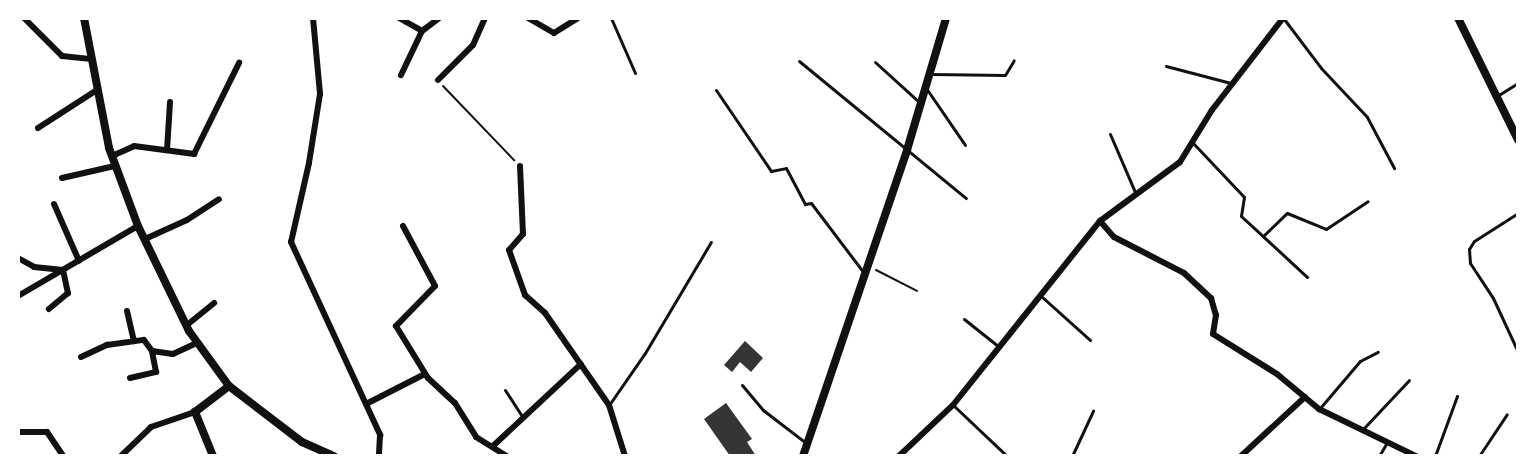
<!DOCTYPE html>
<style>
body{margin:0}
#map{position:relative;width:1536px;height:474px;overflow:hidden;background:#fff;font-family:"Public Sans",sans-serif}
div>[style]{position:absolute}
.building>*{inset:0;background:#353535}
.path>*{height:2px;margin:-1px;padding:0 1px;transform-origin:1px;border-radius:1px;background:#111}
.service>*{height:3px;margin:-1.5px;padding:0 1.5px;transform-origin:1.5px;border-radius:1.5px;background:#111}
.minor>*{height:6px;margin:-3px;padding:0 3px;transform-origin:3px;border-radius:3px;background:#111}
.tertiary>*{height:8px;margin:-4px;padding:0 4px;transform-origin:4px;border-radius:4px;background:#111}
span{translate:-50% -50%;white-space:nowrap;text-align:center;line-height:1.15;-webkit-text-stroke:5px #fff;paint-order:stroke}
.frame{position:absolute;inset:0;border:20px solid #fff;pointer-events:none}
</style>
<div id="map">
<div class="building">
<i style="clip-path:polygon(745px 341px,763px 358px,751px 372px,740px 362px,732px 372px,724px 365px)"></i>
<i style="clip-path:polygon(726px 403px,752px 439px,747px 442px,756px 456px,730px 456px,704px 419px)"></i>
</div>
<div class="path">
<i style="left:443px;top:86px;width:103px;rotate:46.2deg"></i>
<i style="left:876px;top:270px;width:46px;rotate:27.1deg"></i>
</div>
<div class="service">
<i style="left:611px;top:18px;width:60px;rotate:66.4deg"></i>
<i style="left:1284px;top:19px;width:61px;rotate:52.9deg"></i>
<i style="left:1321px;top:68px;width:67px;rotate:46.8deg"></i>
<i style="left:1367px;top:117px;width:58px;rotate:62.1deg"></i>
<i style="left:799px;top:61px;width:216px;rotate:39.4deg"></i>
<i style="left:875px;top:62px;width:59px;rotate:42.3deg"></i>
<i style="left:1166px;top:66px;width:67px;rotate:14.7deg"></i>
<i style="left:931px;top:74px;width:74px;rotate:0.8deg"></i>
<i style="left:1005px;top:75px;width:17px;rotate:-59deg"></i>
<i style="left:926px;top:88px;width:69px;rotate:55.6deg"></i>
<i style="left:716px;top:90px;width:98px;rotate:55.8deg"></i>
<i style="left:771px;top:171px;width:15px;rotate:-11deg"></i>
<i style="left:786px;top:168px;width:41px;rotate:62.2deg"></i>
<i style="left:805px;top:204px;width:6px;rotate:-9deg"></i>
<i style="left:811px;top:203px;width:88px;rotate:52.9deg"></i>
<i style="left:1497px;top:96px;width:25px;rotate:-32deg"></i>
<i style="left:1110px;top:134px;width:63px;rotate:66.7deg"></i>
<i style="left:1193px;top:143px;width:74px;rotate:46.6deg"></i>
<i style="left:1244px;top:197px;width:19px;rotate:99deg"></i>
<i style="left:1241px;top:216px;width:90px;rotate:42.7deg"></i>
<i style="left:1518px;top:213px;width:52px;rotate:147.5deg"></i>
<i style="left:1474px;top:241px;width:9px;rotate:122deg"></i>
<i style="left:1469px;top:249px;width:14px;rotate:86deg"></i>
<i style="left:1470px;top:263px;width:42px;rotate:56.7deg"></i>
<i style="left:1493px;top:298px;width:60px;rotate:65.2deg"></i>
<i style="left:1263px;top:236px;width:33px;rotate:-44deg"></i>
<i style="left:1287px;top:213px;width:42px;rotate:22.3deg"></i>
<i style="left:1326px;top:229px;width:50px;rotate:-33.7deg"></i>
<i style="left:1041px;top:296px;width:66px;rotate:41.9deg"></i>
<i style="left:964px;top:319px;width:43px;rotate:38.5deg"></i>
<i style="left:742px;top:385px;width:33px;rotate:50deg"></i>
<i style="left:763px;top:410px;width:54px;rotate:37.5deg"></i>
<i style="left:505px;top:390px;width:31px;rotate:57deg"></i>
<i style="left:609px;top:405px;width:63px;rotate:-55.3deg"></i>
<i style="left:645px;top:353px;width:129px;rotate:-59.3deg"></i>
<i style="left:953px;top:405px;width:74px;rotate:43.4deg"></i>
<i style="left:1320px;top:408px;width:62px;rotate:-49.6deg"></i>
<i style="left:1360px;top:361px;width:20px;rotate:-27deg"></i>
<i style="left:1363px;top:429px;width:67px;rotate:-46.8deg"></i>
<i style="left:1072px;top:456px;width:50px;rotate:-65deg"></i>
<i style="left:1379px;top:456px;width:16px;rotate:-60deg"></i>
<i style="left:1435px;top:456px;width:64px;rotate:-69.9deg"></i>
<i style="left:1479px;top:456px;width:50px;rotate:-56.3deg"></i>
</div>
<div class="minor">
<i style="left:24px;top:18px;width:54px;rotate:45deg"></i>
<i style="left:62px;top:56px;width:30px;rotate:6deg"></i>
<i style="left:313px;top:18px;width:76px;rotate:84.7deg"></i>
<i style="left:320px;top:94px;width:70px;rotate:99.1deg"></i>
<i style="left:309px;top:163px;width:81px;rotate:102.8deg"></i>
<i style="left:291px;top:242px;width:213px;rotate:65.2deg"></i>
<i style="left:380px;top:435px;width:21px;rotate:93deg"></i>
<i style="left:399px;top:18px;width:26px;rotate:29deg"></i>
<i style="left:422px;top:31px;width:49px;rotate:115.5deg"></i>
<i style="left:528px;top:18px;width:30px;rotate:30deg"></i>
<i style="left:554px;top:33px;width:28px;rotate:-32deg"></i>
<i style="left:422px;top:31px;width:21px;rotate:-37deg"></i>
<i style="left:438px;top:80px;width:49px;rotate:-45deg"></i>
<i style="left:473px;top:45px;width:30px;rotate:-66deg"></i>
<i style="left:38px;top:128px;width:70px;rotate:-32.8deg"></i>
<i style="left:167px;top:150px;width:48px;rotate:-86.4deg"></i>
<i style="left:112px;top:156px;width:24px;rotate:-24deg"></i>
<i style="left:134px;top:146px;width:61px;rotate:7.6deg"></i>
<i style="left:194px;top:154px;width:102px;rotate:-63.7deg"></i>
<i style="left:520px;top:166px;width:68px;rotate:87.5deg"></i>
<i style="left:523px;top:234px;width:21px;rotate:131deg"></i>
<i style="left:509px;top:250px;width:48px;rotate:70.4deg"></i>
<i style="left:525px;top:295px;width:27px;rotate:42deg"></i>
<i style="left:545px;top:313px;width:112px;rotate:55.2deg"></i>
<i style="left:609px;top:405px;width:53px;rotate:72.6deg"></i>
<i style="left:62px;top:178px;width:54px;rotate:-12.8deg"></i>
<i style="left:54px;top:204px;width:62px;rotate:66.3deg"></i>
<i style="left:1100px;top:221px;width:21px;rotate:49deg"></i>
<i style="left:1114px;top:237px;width:79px;rotate:27.2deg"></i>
<i style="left:1184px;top:273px;width:37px;rotate:43deg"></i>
<i style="left:1211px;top:298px;width:18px;rotate:74deg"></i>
<i style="left:1216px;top:315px;width:19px;rotate:99deg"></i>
<i style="left:1213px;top:334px;width:75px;rotate:32deg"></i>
<i style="left:1277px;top:374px;width:55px;rotate:39.8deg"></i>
<i style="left:1319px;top:409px;width:108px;rotate:25.9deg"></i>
<i style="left:403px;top:226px;width:68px;rotate:61.9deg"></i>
<i style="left:435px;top:286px;width:56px;rotate:134.3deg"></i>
<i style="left:396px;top:326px;width:61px;rotate:58.4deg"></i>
<i style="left:428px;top:378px;width:37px;rotate:43deg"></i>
<i style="left:455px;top:403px;width:40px;rotate:58deg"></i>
<i style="left:476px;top:437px;width:36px;rotate:32deg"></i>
<i style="left:145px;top:239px;width:46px;rotate:-24.3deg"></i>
<i style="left:187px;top:220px;width:38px;rotate:-33deg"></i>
<i style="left:18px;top:258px;width:18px;rotate:29deg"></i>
<i style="left:34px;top:267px;width:29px;rotate:6deg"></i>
<i style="left:63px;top:270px;width:24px;rotate:78deg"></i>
<i style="left:68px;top:293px;width:25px;rotate:140deg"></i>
<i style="left:18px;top:296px;width:139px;rotate:-30.3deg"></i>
<i style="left:127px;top:311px;width:31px;rotate:77deg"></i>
<i style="left:187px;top:325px;width:35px;rotate:-39deg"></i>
<i style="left:81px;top:357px;width:29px;rotate:-25deg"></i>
<i style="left:107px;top:345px;width:37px;rotate:-8deg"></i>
<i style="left:144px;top:340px;width:14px;rotate:54deg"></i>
<i style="left:152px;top:351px;width:21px;rotate:8deg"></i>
<i style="left:173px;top:354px;width:26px;rotate:-25deg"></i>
<i style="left:130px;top:378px;width:27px;rotate:-13deg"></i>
<i style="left:156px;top:372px;width:21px;rotate:-101deg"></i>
<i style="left:366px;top:404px;width:66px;rotate:-27deg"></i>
<i style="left:18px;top:432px;width:29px"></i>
<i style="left:47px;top:432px;width:29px;rotate:56deg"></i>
<i style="left:493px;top:446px;width:120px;rotate:-43deg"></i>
<i style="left:121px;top:456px;width:42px;rotate:-44deg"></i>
<i style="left:151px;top:427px;width:46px;rotate:-18.8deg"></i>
<i style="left:899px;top:456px;width:74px;rotate:-43.4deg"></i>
<i style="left:953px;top:405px;width:236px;rotate:-51.4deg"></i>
<i style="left:1100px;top:221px;width:99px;rotate:-36.4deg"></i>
<i style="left:1180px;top:162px;width:61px;rotate:-58.4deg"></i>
<i style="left:1212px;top:110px;width:116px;rotate:-52.3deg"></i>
<i style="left:1241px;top:456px;width:87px;rotate:-42.7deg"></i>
</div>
<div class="tertiary">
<i style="left:84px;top:18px;width:132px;rotate:79.1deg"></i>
<i style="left:109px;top:148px;width:83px;rotate:69.6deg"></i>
<i style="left:138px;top:226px;width:117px;rotate:64.1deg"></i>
<i style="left:189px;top:331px;width:68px;rotate:54deg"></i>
<i style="left:229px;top:386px;width:92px;rotate:37.5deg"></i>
<i style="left:302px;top:442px;width:35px;rotate:24deg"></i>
<i style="left:1458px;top:18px;width:136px;rotate:63.8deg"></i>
<i style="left:213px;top:456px;width:48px;rotate:-112.2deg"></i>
<i style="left:195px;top:412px;width:43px;rotate:-37.4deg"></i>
<i style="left:803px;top:456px;width:323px;rotate:-71.2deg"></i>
<i style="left:907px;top:150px;width:138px;rotate:-73.5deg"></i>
</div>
<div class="frame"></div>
</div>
